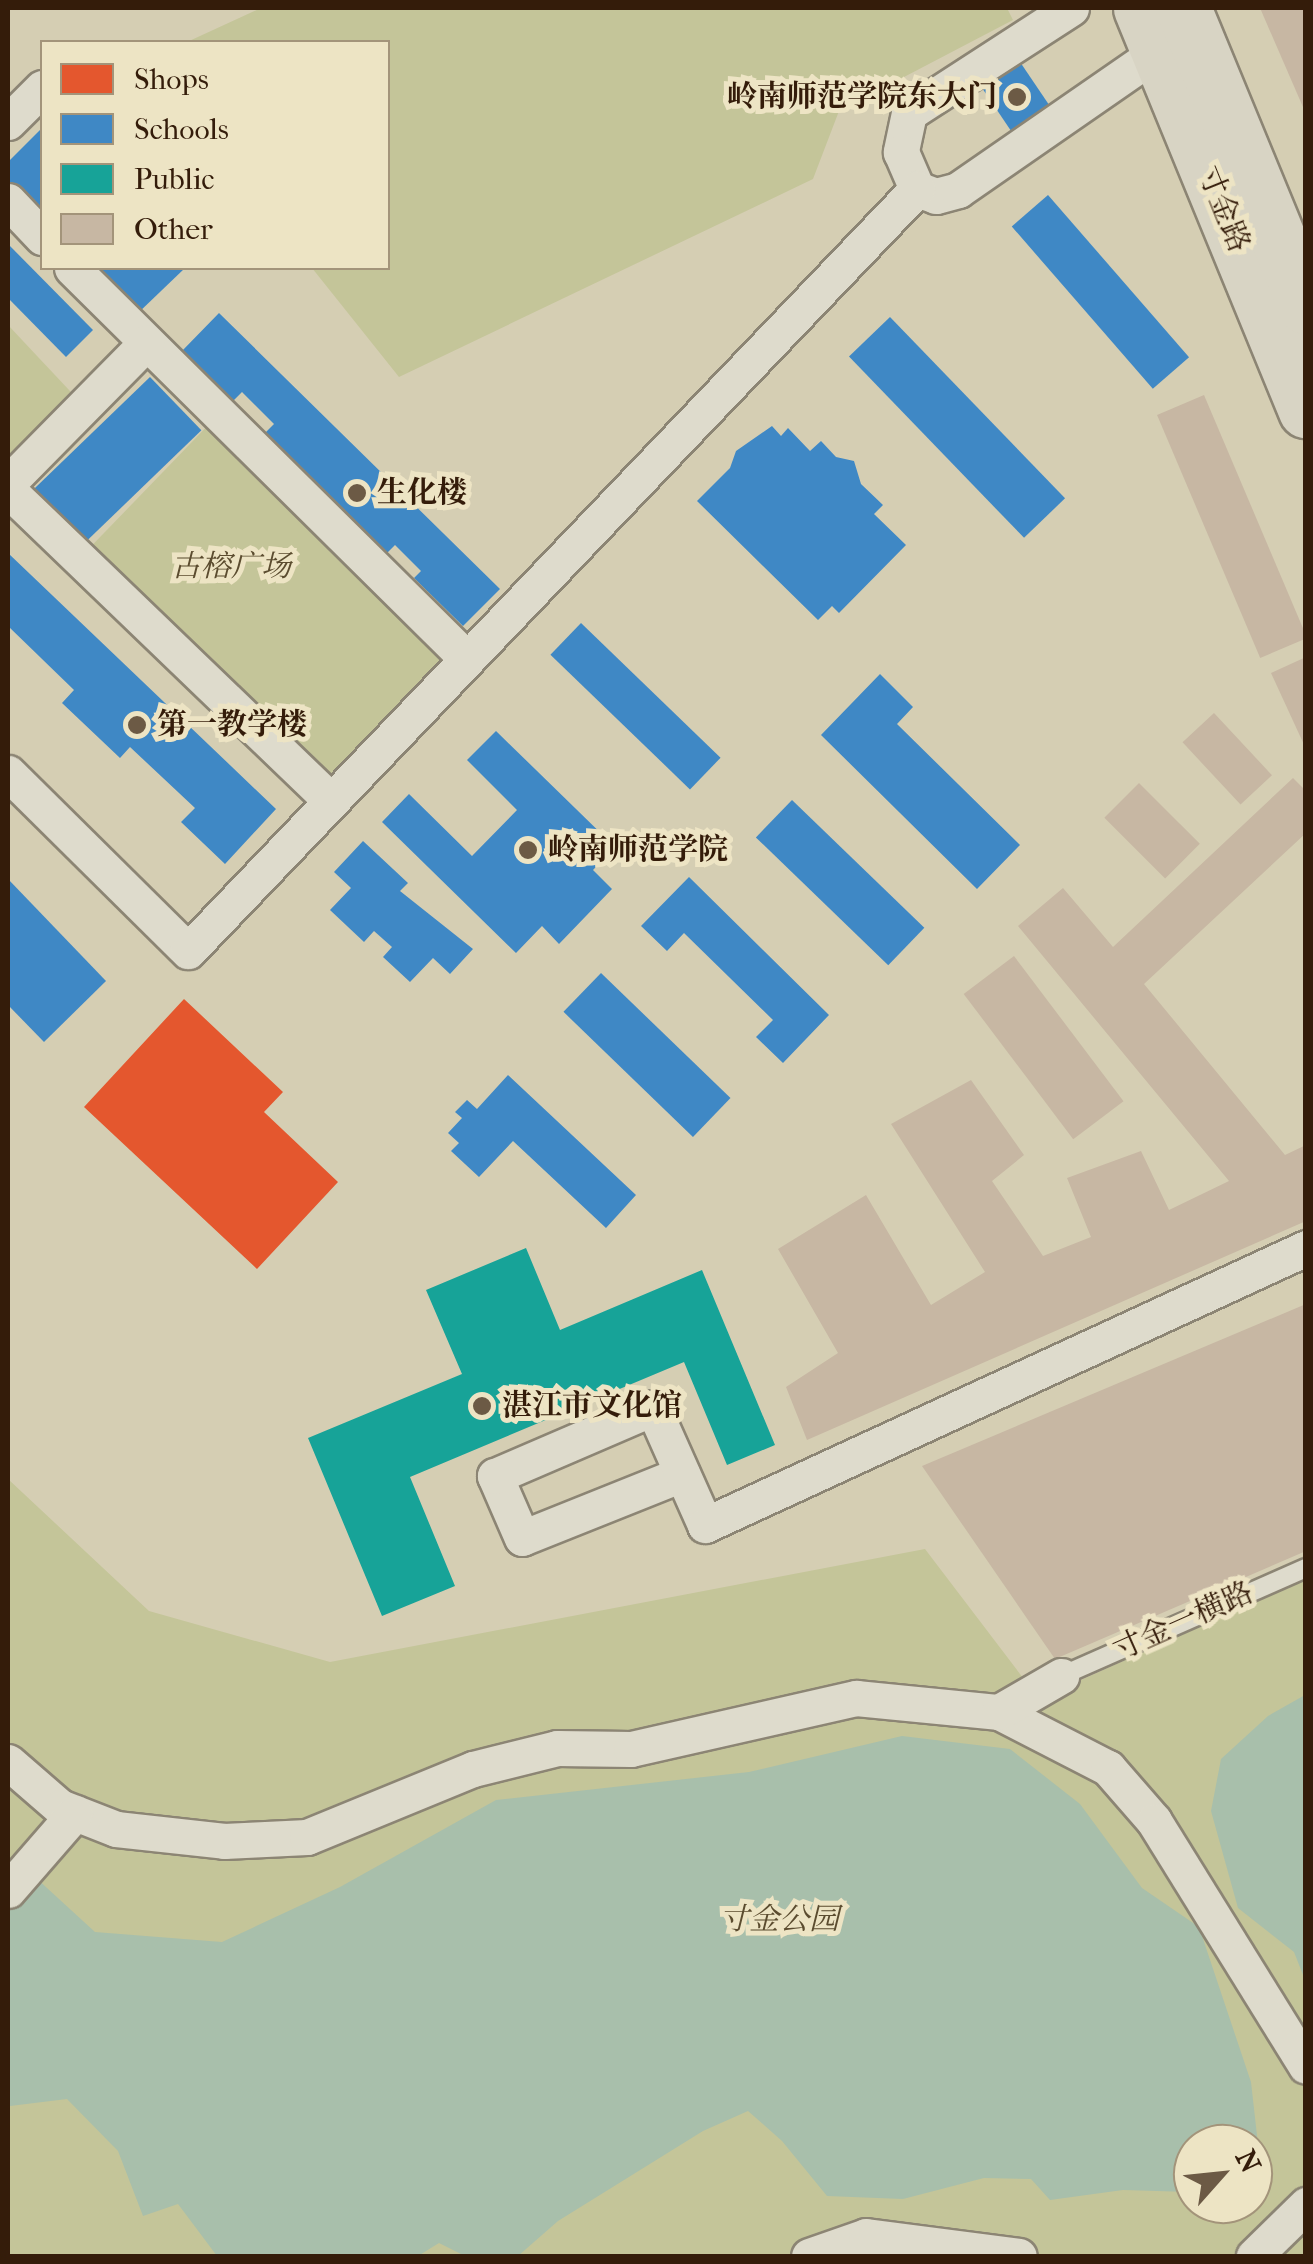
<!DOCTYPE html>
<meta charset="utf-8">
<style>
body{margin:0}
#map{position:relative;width:1313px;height:2264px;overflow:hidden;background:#d5ceb3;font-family:"IM FELL French Canon","Noto Serif SC",serif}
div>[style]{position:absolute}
.green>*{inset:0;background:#c4c599;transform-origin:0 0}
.water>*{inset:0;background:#a8bfab}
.shops>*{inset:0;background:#e4572e}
.schools>*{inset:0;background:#3f88c5;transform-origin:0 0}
.public>*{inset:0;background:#17a398}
.building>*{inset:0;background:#c7b7a3;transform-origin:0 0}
.roads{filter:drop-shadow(2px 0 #8c8574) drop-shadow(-2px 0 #8c8574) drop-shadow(0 2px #8c8574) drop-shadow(0 -2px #8c8574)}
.lane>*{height:18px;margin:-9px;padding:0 9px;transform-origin:9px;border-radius:9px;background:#dedbcc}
.street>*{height:35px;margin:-17.5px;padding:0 17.5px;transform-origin:17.5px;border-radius:17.5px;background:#dedbcc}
.primary>*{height:55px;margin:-27.5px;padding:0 27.5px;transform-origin:27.5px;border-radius:27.5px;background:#d8d4c4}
.dots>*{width:28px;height:28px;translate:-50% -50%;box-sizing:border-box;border:5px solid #ede4c4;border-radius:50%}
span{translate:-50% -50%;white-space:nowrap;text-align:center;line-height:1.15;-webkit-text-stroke:10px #ede4c4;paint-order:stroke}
.poi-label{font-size:30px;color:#341c0a;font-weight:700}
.right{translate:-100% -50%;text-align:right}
.left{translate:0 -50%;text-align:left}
.street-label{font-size:30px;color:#341c0a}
.park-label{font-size:30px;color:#5b4c2f;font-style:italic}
.frame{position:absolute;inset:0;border:10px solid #341c0a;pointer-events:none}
.legend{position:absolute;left:40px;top:40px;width:350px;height:230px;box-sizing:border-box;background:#ede4c4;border:2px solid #a3947a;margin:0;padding:12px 18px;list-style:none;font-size:30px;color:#341c0a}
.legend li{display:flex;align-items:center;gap:20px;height:50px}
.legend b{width:50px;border:2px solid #a3947a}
.north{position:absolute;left:1173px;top:2124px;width:100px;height:100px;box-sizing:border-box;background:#ede4c4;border:2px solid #a3947a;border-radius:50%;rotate:63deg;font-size:28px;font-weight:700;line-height:40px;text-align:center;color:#341c0a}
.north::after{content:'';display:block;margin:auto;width:35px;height:45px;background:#6c5a45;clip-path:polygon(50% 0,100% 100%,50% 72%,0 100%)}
</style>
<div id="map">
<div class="green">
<i style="clip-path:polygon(261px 8px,1007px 8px,1013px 20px,839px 111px,813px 179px,399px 377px,312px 268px,388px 268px,388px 42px,187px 42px)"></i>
<i style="clip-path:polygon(8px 325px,84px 406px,8px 483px)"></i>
<i style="left:218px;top:415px;width:349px;height:200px;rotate:44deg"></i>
<i style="clip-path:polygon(evenodd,8px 1479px,149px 1611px,330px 1662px,925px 1549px,1039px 1699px,1305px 1579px,1305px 2256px,8px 2256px,8px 1479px,1193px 2144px,1253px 2144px,1253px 2204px,1193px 2204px,1193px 2144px)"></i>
</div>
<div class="water">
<i style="clip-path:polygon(1305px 1695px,1305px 1980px,1294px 1952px,1238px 1908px,1211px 1811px,1221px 1759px,1268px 1716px)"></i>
<i style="clip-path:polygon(902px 1736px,1010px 1749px,1080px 1804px,1142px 1888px,1199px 1927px,1251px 2082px,1260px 2162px,1253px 2165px,1253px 2144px,1193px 2144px,1190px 2192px,1123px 2190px,1050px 2200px,1031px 2179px,984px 2178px,903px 2199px,827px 2196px,782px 2141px,748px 2111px,703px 2131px,558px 2221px,518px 2256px,465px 2256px,439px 2243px,418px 2256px,217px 2256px,178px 2204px,143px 2216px,118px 2151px,67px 2099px,10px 2106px,8px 2121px,8px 1909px,35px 1877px,95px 1932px,222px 1942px,340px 1887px,496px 1800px,749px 1772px)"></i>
</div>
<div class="shops">
<i style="clip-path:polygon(184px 999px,283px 1092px,264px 1112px,338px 1182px,257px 1269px,84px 1107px)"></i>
</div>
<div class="schools">
<i style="left:1012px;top:50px;width:80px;height:46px;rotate:56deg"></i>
<i style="clip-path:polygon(42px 128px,42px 218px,8px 181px,8px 162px)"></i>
<i style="left:1048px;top:195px;width:215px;height:48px;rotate:49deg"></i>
<i style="clip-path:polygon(8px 244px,93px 330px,66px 357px,8px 298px)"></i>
<i style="clip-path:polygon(91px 268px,185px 268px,136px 315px)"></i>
<i style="clip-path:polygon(219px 313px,500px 589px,463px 626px,414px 578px,421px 571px,395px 545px,380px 560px,258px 440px,274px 424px,242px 392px,233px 401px,182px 351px)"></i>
<i style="left:890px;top:317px;width:252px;height:57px;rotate:46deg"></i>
<i style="left:150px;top:377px;width:74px;height:161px;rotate:46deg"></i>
<i style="clip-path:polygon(772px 426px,781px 436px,788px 428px,810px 451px,821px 441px,836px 457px,854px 461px,861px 484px,883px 505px,874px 514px,906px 545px,839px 613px,832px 606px,818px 620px,697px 501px,730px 468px,736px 451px)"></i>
<i style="clip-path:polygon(8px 553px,276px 809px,225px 864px,181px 822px,195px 808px,130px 747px,120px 758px,62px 703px,74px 690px,8px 626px)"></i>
<i style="left:581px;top:623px;width:194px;height:44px;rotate:44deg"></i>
<i style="clip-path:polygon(880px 674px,913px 707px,897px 724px,1020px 845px,977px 889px,821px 735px)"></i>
<i style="clip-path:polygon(496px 731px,615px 847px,593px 870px,612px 889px,559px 944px,542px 926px,516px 953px,382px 822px,409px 794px,472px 856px,517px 810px,467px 760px)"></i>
<i style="left:792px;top:800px;width:184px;height:52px;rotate:44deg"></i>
<i style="clip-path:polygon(363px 841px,408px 883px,400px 891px,473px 949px,450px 974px,433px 958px,410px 982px,383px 957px,392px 947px,374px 931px,364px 942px,330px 910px,351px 888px,334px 872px)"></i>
<i style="clip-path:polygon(689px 877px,829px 1015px,783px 1063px,756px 1037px,773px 1020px,684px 933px,667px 951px,641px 926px)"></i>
<i style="clip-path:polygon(8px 879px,106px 981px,44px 1042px,8px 1005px)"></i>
<i style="left:601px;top:973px;width:180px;height:54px;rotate:44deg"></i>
<i style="clip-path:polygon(508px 1075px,636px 1195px,606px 1228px,513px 1141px,479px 1177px,451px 1151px,459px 1143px,448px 1133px,462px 1118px,455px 1112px,467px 1100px,477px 1109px)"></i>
</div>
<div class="public">
<i style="clip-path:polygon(526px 1248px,560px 1330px,702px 1270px,775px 1445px,727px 1465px,684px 1362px,410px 1477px,455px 1586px,382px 1616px,308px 1438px,462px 1374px,426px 1290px)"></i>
</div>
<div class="building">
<i style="clip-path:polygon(1260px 8px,1306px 8px,1306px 114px)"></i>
<i style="left:1204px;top:395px;width:264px;height:51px;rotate:67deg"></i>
<i style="clip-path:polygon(1306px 657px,1306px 749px,1271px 673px)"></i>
<i style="left:1214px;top:713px;width:85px;height:43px;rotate:47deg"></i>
<i style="clip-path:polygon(1293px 778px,1306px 791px,1306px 833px,1144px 984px,1285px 1155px,1306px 1145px,1306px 1221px,807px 1440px,786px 1387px,838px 1353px,778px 1249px,866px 1195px,931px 1305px,985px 1272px,891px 1124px,971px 1080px,1024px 1155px,992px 1181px,1043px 1256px,1091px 1237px,1067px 1178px,1141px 1151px,1169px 1210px,1229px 1181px,1018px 926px,1063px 888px,1113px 947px)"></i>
<i style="left:1139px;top:783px;width:86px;height:49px;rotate:45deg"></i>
<i style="left:1014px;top:956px;width:182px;height:63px;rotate:53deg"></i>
<i style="clip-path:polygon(1306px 1304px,1306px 1551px,1055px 1659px,922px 1466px)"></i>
</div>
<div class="roads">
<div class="lane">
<i style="left:1061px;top:1676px;width:268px;rotate:-23.8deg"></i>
</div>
<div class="street">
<i style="left:1071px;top:8px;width:193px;rotate:147.1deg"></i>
<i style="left:909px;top:113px;width:40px;rotate:102deg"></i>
<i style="left:901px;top:152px;width:40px;rotate:66.6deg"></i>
<i style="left:917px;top:189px;width:20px;rotate:20deg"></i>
<i style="left:936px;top:196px;width:23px;rotate:-15deg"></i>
<i style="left:958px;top:190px;width:244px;rotate:-34.7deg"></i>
<i style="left:8px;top:122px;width:48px;rotate:-45deg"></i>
<i style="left:8px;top:201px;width:50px;rotate:46.6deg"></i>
<i style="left:72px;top:268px;width:556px;rotate:44.71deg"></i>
<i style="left:8px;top:483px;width:197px;rotate:-45.4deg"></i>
<i style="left:8px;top:490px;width:448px;rotate:43.9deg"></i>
<i style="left:8px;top:773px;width:253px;rotate:44.7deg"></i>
<i style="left:188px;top:951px;width:1055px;rotate:-46.27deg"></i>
<i style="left:682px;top:1474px;width:172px;rotate:158.2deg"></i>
<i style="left:522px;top:1538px;width:68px;rotate:-113.5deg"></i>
<i style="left:495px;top:1476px;width:172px;rotate:-23.3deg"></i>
<i style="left:653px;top:1408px;width:128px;rotate:66deg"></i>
<i style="left:705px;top:1525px;width:662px;rotate:-24.74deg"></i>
<i style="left:999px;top:1712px;width:123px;rotate:27.2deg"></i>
<i style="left:1108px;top:1768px;width:70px;rotate:49deg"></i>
<i style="left:1154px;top:1821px;width:288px;rotate:58.2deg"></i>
<i style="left:8px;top:1762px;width:69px;rotate:40.9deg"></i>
<i style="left:60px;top:1807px;width:60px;rotate:21.4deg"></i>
<i style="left:116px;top:1829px;width:109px;rotate:6.3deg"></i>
<i style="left:224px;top:1841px;width:83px;rotate:-2.8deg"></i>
<i style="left:307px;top:1837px;width:179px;rotate:-22.3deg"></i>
<i style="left:473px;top:1769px;width:87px;rotate:-14deg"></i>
<i style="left:557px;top:1748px;width:74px;rotate:0.8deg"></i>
<i style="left:631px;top:1749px;width:231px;rotate:-12.8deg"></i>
<i style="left:856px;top:1698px;width:144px;rotate:5.6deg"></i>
<i style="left:999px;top:1712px;width:72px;rotate:-30.1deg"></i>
<i style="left:8px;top:1890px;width:102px;rotate:-49deg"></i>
<i style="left:809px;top:2256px;width:60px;rotate:-19.3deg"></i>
<i style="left:866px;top:2236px;width:154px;rotate:7.4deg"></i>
<i style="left:1254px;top:2256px;width:73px;rotate:-44.4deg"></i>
</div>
<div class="primary">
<i style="left:1141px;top:8px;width:435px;rotate:67.7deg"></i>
<i style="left:1183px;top:8px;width:323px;rotate:67.6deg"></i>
</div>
</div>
<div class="dots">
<i style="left:1017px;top:97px;background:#6c5a45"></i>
<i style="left:357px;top:493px;background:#6c5a45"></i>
<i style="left:137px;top:725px;background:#6c5a45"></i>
<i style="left:528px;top:850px;background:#6c5a45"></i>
<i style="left:482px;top:1406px;background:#6c5a45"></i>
</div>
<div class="poi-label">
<span class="right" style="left:997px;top:97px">岭南师范学院东大门</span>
<span class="left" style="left:377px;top:493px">生化楼</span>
<span class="left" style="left:157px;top:725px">第一教学楼</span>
<span class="left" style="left:548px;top:850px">岭南师范学院</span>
<span class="left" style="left:502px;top:1406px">湛江市文化馆</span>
</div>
<div class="street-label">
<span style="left:1223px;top:209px;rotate:68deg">寸金路</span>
<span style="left:1183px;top:1622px;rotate:-24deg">寸金一横路</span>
</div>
<div class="park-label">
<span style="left:231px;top:567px">古榕广场</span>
<span style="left:779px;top:1920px">寸金公园</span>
</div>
<div class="frame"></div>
<ul class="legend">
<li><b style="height:28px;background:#e4572e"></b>Shops</li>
<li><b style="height:28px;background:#3f88c5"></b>Schools</li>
<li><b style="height:28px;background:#17a398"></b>Public</li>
<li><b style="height:28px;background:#c7b7a3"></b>Other</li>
</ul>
<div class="north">N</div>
</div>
